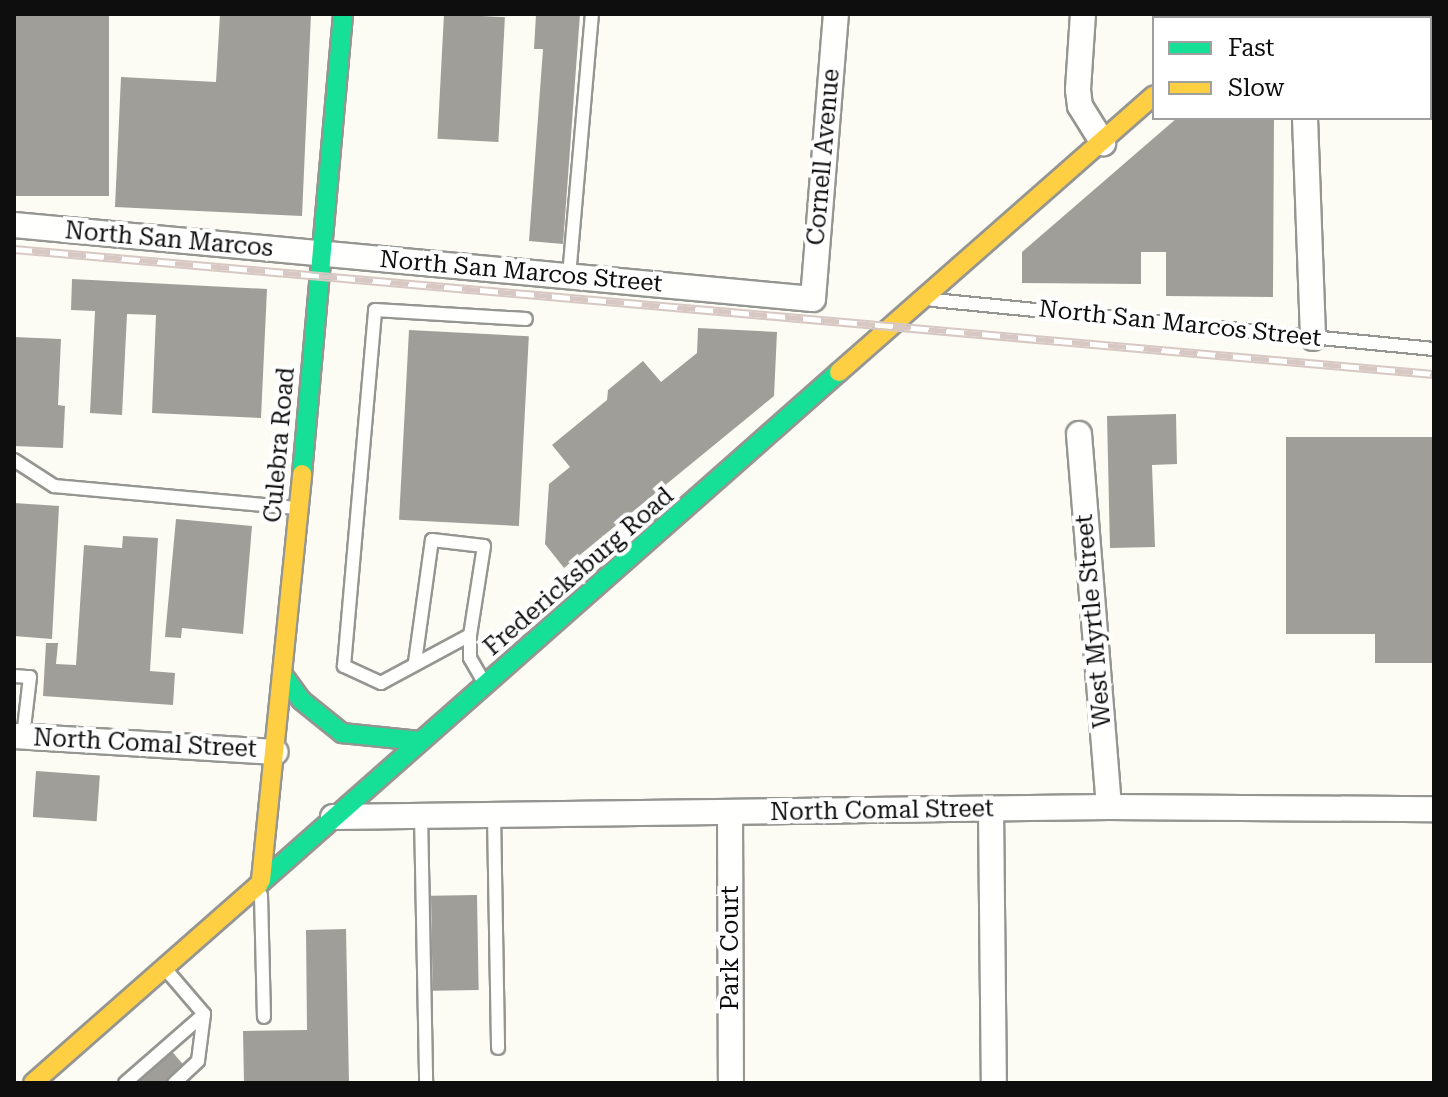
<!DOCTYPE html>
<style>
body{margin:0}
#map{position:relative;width:1448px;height:1097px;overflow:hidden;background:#fcfcf4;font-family:"Roboto Serif",serif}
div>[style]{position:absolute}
.building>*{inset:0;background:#9f9e99;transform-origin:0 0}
.roads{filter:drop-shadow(2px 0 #959592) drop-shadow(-2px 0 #959592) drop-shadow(0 2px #959592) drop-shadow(0 -2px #959592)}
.lane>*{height:12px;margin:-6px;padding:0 6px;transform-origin:6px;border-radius:6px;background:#fffffd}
.street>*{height:24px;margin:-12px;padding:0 12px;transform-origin:12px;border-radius:12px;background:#fffffd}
.fast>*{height:18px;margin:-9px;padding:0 9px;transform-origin:9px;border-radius:9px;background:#16e098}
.slow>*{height:18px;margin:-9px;padding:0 9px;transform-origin:9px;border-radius:9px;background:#ffcf43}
.rail>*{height:9px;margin-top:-4.5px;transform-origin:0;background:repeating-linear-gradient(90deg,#fff 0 18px,#d8c8c4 0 36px);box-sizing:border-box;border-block:2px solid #d8c8c4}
span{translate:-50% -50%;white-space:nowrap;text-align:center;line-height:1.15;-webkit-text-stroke:8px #fff;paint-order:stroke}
.street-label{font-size:24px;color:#0e0e0e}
.frame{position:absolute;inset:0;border:16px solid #0e0e0e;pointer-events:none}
.legend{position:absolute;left:1152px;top:16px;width:280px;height:104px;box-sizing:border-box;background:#fff;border:2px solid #9f9f9f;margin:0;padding:10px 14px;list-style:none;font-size:24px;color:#0e0e0e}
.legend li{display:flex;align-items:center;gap:16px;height:40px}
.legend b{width:40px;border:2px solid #9f9f9f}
</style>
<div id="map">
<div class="building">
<i style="left:14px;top:14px;width:95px;height:182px"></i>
<i style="clip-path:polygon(220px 14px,311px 14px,302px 216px,115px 207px,121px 77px,216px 82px)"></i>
<i style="left:444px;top:14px;width:61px;height:125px;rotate:3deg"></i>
<i style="clip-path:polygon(536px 14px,580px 14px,563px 244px,529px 241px,543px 49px,534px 49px)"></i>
<i style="clip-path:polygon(1177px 118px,1274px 118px,1273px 297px,1166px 296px,1166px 252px,1141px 252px,1141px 284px,1022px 283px,1022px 252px)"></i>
<i style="clip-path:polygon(72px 279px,267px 289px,261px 418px,152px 413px,156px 315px,127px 314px,122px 415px,90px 413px,95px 311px,71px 310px)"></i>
<i style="clip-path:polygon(698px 328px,777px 332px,774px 396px,564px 568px,545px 544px,549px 484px,570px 467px,552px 445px,607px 400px,608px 390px,643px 361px,661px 382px,697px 353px)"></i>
<i style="left:409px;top:330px;width:120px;height:190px;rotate:3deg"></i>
<i style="clip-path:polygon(14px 337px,61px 339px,58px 405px,65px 406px,63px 448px,14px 446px)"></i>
<i style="clip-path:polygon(1176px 414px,1177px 464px,1152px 465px,1155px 547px,1110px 548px,1107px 416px)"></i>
<i style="clip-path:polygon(1286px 437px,1434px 437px,1434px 663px,1375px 663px,1375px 634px,1286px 634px)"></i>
<i style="clip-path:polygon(14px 503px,59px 506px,52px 639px,14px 636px)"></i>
<i style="clip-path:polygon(176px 519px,252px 526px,243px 634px,182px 628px,181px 638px,165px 637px)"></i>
<i style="clip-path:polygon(123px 536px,158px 538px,150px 671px,175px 673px,173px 705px,43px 696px,46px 643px,58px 643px,56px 664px,76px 665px,84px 545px,122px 548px)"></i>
<i style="left:36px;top:771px;width:64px;height:46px;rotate:4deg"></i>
<i style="left:477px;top:895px;width:95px;height:46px;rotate:89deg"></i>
<i style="clip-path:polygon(346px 929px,349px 1083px,244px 1083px,243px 1031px,307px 1030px,306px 930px)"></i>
<i style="clip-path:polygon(169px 1048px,187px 1069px,171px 1083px,128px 1083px)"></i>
</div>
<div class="roads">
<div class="lane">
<i style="left:569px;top:276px;width:263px;rotate:-85deg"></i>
<i style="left:933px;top:300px;width:503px;rotate:5.59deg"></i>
<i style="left:14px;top:460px;width:48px;rotate:33deg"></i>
<i style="left:54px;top:486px;width:241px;rotate:5.2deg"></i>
<i style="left:470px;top:635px;width:101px;rotate:151.7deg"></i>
<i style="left:381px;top:683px;width:41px;rotate:-155.3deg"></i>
<i style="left:344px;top:666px;width:357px;rotate:-85deg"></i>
<i style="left:375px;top:310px;width:151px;rotate:3.4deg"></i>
<i style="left:415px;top:662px;width:123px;rotate:-82.1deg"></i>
<i style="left:432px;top:540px;width:52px;rotate:6.6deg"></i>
<i style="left:484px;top:546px;width:90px;rotate:98.9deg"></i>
<i style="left:470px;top:635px;width:23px;rotate:90deg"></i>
<i style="left:470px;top:658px;width:24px;rotate:60deg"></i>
<i style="left:14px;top:676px;width:16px;rotate:4deg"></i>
<i style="left:30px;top:677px;width:60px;rotate:96.7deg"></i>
<i style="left:421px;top:814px;width:269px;rotate:88.9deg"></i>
<i style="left:494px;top:815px;width:233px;rotate:89deg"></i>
<i style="left:261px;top:895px;width:122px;rotate:88.6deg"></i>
<i style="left:168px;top:972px;width:55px;rotate:49.4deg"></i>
<i style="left:204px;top:1014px;width:47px;rotate:97.3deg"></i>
<i style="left:198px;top:1061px;width:33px;rotate:137deg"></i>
<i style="left:125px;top:1083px;width:105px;rotate:-41.1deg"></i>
</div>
<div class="street">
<i style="left:1083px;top:14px;width:76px;rotate:93.8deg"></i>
<i style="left:1078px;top:90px;width:16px;rotate:83deg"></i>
<i style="left:1080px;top:106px;width:44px;rotate:58.1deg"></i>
<i style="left:1301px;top:14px;width:4px;rotate:90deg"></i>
<i style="left:1305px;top:118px;width:220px;rotate:87.9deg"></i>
<i style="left:14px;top:225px;width:802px;rotate:5.29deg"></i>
<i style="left:813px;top:299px;width:286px;rotate:-85.4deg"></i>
<i style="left:1079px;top:434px;width:374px;rotate:85.4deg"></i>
<i style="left:14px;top:736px;width:262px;rotate:3.5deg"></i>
<i style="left:991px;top:809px;width:274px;rotate:89.4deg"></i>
<i style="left:730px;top:813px;width:270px;rotate:89.8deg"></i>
<i style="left:333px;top:817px;width:776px;rotate:-0.74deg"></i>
<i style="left:1109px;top:807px;width:325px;rotate:0.4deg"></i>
</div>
<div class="fast">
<i style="left:1238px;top:18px;width:6px;rotate:-45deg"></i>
<i style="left:302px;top:474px;width:462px;rotate:-84.9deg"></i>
<i style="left:283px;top:675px;width:31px;rotate:54deg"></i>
<i style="left:301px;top:700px;width:53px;rotate:38.8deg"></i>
<i style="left:342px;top:733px;width:78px;rotate:5.9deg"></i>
<i style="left:258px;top:885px;width:775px;rotate:-41.44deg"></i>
</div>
<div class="slow">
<i style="left:839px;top:372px;width:419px;rotate:-41.3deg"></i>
<i style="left:261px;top:880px;width:408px;rotate:-84.2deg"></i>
<i style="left:33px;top:1083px;width:300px;rotate:-41.3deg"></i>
</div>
</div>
<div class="rail">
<i style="left:14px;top:249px;width:1425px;rotate:5.03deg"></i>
</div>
<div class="street-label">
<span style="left:824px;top:157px;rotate:-85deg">Cornell Avenue</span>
<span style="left:169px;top:240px;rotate:5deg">North San Marcos</span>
<span style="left:521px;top:272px;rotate:5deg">North San Marcos Street</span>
<span style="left:1180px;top:324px;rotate:6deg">North San Marcos Street</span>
<span style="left:280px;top:445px;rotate:-85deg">Culebra Road</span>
<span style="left:579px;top:572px;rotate:-41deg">Fredericksburg Road</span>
<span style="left:1094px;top:621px;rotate:-95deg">West Myrtle Street</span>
<span style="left:145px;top:744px;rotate:3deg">North Comal Street</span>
<span style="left:882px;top:811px;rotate:-1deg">North Comal Street</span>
<span style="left:731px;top:948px;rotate:-90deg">Park Court</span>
</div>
<div class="frame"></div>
<ul class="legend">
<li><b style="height:10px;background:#16e098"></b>Fast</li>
<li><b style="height:10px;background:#ffcf43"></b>Slow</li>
</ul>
</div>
